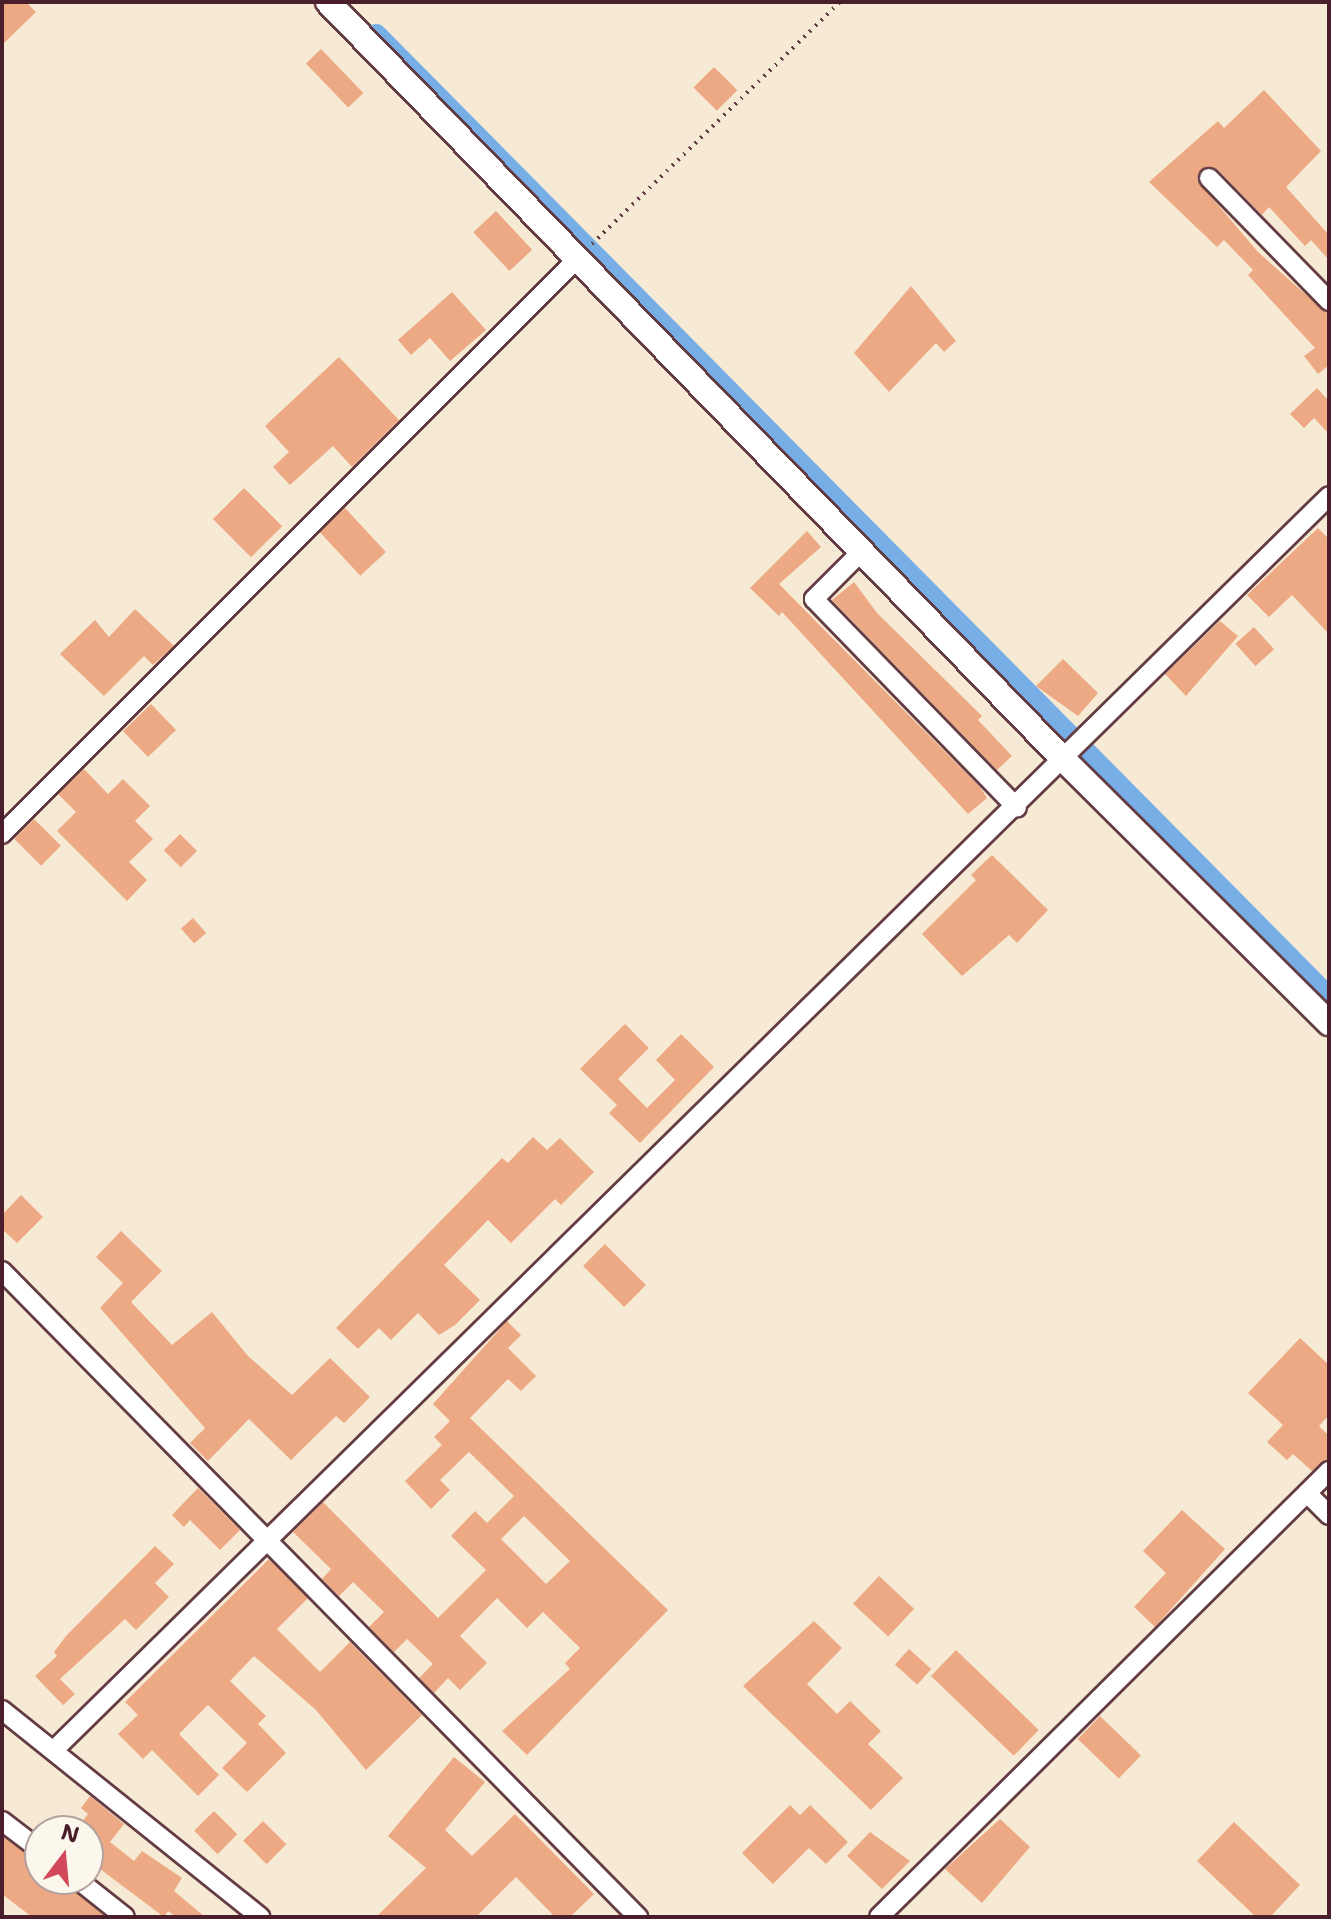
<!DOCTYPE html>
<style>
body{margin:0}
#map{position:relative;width:1331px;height:1919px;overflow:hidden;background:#f7ead5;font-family:"Shantell Sans",sans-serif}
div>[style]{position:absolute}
.canal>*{height:22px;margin:-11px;padding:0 11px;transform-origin:11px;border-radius:11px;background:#77aee6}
.building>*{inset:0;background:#eca983;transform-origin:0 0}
.path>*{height:4px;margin-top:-2px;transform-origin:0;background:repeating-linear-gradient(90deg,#643d44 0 2px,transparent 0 8px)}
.roads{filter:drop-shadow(2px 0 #643d44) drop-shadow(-2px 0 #643d44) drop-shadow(0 2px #643d44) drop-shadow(0 -2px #643d44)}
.minor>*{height:18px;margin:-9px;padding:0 9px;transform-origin:9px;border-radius:9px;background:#fff}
.tertiary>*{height:24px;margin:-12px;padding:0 12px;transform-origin:12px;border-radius:12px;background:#fff}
span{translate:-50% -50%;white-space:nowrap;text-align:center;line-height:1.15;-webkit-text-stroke:7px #fbf7ec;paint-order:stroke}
.frame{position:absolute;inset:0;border:4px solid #4a1f2b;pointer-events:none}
.north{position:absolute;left:24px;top:1815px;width:80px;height:80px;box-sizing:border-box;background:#fbf7ec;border:2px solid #b4a19f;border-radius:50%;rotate:16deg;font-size:22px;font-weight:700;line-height:32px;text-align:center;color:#4a1f2b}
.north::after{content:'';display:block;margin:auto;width:28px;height:36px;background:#d1495b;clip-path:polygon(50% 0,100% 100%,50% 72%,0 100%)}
</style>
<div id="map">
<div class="canal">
<i style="left:376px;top:35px;width:1355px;rotate:45.3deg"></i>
</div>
<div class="building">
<i style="clip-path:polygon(2px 2px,26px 2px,36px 12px,2px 45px)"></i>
<i style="left:321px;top:49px;width:61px;height:21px;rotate:46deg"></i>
<i style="left:714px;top:67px;width:33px;height:29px;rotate:45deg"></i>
<i style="clip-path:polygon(1264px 90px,1321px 151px,1286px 187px,1329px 235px,1329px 260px,1311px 240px,1305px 246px,1269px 207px,1262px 215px,1217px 169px,1201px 169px,1197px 180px,1258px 252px,1329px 315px,1329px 365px,1318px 374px,1304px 356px,1315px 348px,1248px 275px,1253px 270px,1224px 240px,1217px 247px,1149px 182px,1218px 121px,1224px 128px)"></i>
<i style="left:496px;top:211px;width:53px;height:31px;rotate:47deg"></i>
<i style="clip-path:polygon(911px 286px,956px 341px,944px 352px,936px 343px,889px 392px,854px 353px)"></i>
<i style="clip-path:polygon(452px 292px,486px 330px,450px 361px,430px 338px,411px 355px,398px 340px)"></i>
<i style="clip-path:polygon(339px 357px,399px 420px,352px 467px,333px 446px,290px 485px,273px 467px,289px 452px,265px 426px)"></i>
<i style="clip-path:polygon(1317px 388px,1329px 401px,1329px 434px,1314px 418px,1304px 428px,1290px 414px)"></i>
<i style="left:244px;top:488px;width:54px;height:44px;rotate:45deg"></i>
<i style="left:345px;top:508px;width:60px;height:35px;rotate:47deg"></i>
<i style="clip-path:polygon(1318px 528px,1329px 539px,1329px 634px,1292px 595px,1269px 617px,1247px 595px)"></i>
<i style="clip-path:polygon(807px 531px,821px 547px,779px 584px,980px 787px,987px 798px,968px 814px,782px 612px,779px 616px,750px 588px)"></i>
<i style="clip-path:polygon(854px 582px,877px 613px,982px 716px,978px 720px,1012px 756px,997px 770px,832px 600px)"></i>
<i style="clip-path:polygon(135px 609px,174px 646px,153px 665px,144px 656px,104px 696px,60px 654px,95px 620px,109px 637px)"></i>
<i style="clip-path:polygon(1220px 621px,1238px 636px,1186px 696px,1165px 674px)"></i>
<i style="left:1254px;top:627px;width:30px;height:25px;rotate:48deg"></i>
<i style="clip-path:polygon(1063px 659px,1098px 693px,1078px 716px,1036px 686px)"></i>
<i style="left:151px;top:704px;width:36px;height:39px;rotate:46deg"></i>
<i style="clip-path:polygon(84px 769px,108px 794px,123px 779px,150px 806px,135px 821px,153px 839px,129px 862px,147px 880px,127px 901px,57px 831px,76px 812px,58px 794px)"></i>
<i style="left:34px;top:819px;width:38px;height:28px;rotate:45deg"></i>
<i style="left:180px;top:834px;width:24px;height:23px;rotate:45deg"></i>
<i style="clip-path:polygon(992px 855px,1048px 910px,1017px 943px,1009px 935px,962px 976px,922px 934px,976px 880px,971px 875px)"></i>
<i style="left:193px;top:918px;width:20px;height:16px;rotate:49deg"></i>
<i style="clip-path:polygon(625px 1024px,649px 1048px,618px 1079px,647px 1108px,675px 1080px,656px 1060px,681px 1034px,714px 1067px,640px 1143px,609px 1113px,617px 1105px,580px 1069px)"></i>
<i style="clip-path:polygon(533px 1137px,547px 1150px,560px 1138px,594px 1172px,561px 1205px,555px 1199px,511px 1243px,488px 1220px,444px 1265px,480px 1300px,455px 1325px,439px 1335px,418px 1313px,391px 1340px,379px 1328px,358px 1349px,336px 1328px,502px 1158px,508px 1163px)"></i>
<i style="clip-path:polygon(21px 1195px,43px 1217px,17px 1243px,2px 1229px,2px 1215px)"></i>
<i style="clip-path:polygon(121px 1231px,162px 1271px,131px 1302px,172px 1345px,212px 1312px,248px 1356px,292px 1395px,330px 1358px,370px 1397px,344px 1423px,336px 1416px,291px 1460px,249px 1419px,208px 1461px,190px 1443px,205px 1428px,100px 1308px,123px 1283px,96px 1257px)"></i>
<i style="left:605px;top:1244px;width:58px;height:31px;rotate:45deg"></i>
<i style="clip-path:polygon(evenodd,507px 1321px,521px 1335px,508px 1348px,536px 1376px,521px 1391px,508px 1379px,470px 1418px,668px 1610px,527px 1755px,502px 1731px,570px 1669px,565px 1663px,580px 1648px,543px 1612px,527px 1628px,497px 1598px,460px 1636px,487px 1663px,460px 1690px,448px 1678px,434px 1693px,419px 1678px,433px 1664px,407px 1639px,394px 1652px,369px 1627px,384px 1612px,353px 1582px,339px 1596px,322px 1579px,331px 1569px,293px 1532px,323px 1502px,438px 1618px,486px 1570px,451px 1536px,475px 1511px,487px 1523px,514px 1496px,469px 1452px,440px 1480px,450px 1490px,431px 1509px,405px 1481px,442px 1445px,434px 1437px,450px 1421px,433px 1404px,507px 1321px,524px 1516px,570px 1561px,546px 1584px,501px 1539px,524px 1516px)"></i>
<i style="clip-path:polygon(1300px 1338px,1329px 1365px,1329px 1415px,1319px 1426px,1329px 1436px,1329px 1459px,1312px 1471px,1293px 1454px,1287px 1460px,1267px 1442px,1283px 1425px,1248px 1393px)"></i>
<i style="clip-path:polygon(198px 1488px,240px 1530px,220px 1550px,190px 1520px,184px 1527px,172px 1515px)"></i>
<i style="clip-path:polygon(1182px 1510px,1225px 1549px,1155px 1627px,1134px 1607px,1166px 1573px,1143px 1551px)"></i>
<i style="clip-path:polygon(155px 1546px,174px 1564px,155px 1583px,169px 1597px,136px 1630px,125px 1619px,60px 1679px,75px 1694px,63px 1705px,35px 1676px,57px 1656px,54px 1652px,66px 1636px)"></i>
<i style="clip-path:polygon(269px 1559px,308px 1598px,277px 1629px,320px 1672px,350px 1642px,422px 1715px,366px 1770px,316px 1710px,254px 1656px,230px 1681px,266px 1716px,258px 1724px,286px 1753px,247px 1792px,222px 1768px,247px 1743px,208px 1705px,179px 1734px,219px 1775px,198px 1796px,152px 1750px,143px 1759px,118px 1734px,138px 1715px,125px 1702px)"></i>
<i style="left:879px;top:1576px;width:48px;height:38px;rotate:43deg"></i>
<i style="clip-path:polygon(814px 1621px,842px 1648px,807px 1684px,837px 1714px,850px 1701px,881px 1731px,868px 1744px,903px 1778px,871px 1810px,743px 1686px)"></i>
<i style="left:909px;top:1649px;width:30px;height:21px;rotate:42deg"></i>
<i style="left:956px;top:1650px;width:115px;height:36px;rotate:44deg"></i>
<i style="left:1100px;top:1716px;width:57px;height:32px;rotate:44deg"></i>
<i style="clip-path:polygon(454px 1757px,485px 1782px,445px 1830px,472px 1856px,515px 1814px,594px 1894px,570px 1917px,555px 1917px,516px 1877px,476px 1917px,376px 1917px,426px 1868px,388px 1836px)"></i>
<i style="clip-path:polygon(90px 1796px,124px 1824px,110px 1842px,134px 1861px,142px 1851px,182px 1878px,174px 1891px,205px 1917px,176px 1917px,168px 1911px,164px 1917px,88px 1860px,88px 1831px,75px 1831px,88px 1814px,81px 1808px)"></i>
<i style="clip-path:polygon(790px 1805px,800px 1815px,810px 1805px,848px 1842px,826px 1864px,809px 1848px,773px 1884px,742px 1853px)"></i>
<i style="left:214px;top:1811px;width:33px;height:28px;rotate:45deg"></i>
<i style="clip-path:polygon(1000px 1819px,1030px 1847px,982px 1903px,945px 1869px)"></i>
<i style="left:263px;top:1821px;width:33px;height:28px;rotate:45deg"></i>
<i style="clip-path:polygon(1234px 1822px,1300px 1885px,1270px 1917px,1256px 1917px,1197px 1861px)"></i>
<i style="clip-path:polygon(870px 1832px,910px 1861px,882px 1889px,847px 1856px)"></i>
<i style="clip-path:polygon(2px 1836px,40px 1863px,40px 1879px,60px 1879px,106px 1917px,32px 1917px,2px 1894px)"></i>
</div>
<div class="path">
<i style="left:592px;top:244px;width:347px;rotate:-44.3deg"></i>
</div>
<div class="roads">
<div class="minor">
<i style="left:1209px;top:178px;width:172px;rotate:45.7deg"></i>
<i style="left:862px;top:551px;width:68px;rotate:135deg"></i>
<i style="left:814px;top:599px;width:291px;rotate:45.8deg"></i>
<i style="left:2px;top:834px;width:816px;rotate:-45deg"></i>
<i style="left:2px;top:1271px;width:907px;rotate:45.45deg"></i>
<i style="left:1307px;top:1493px;width:31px;rotate:45deg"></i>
<i style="left:2px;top:1710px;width:331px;rotate:38.7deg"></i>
<i style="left:54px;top:1750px;width:1788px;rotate:-44.52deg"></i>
<i style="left:2px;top:1821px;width:48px;rotate:37.3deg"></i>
<i style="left:77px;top:1879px;width:61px;rotate:38.4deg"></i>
<i style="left:879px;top:1917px;width:634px;rotate:-44.74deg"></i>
</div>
<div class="tertiary">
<i style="left:328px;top:2px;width:1058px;rotate:45.84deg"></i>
<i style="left:1065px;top:761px;width:372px;rotate:44.8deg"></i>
</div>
</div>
<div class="frame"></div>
<div class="north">N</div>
</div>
